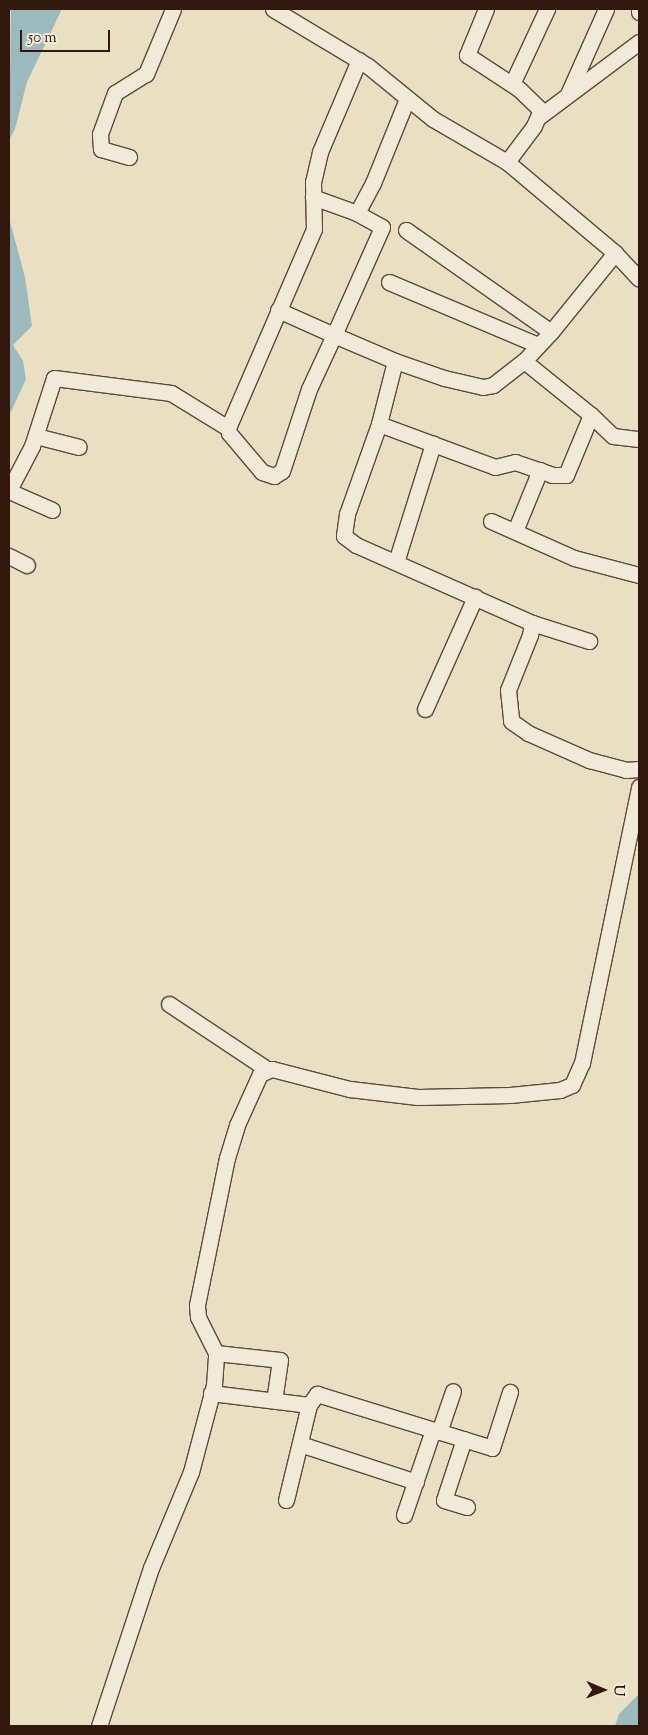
<!DOCTYPE html>
<style>
body{margin:0}
#map{position:relative;width:648px;height:1735px;overflow:hidden;background:#e9dfc3;font-family:"Sorts Mill Goudy",serif}
div>[style]{position:absolute}
.water>*{inset:0;background:#9cbabe}
.roads{filter:drop-shadow(1px 0 #60493a) drop-shadow(-1px 0 #60493a) drop-shadow(0 1px #60493a) drop-shadow(0 -1px #60493a)}
.minor>*{height:15px;margin:-7.5px;padding:0 7.5px;transform-origin:7.5px;border-radius:7.5px;background:#f1ead8}
span{translate:-50% -50%;white-space:nowrap;text-align:center;line-height:1.15;-webkit-text-stroke:4px #f1ead8;paint-order:stroke}
.frame{position:absolute;inset:0;border:10px solid #32170c;pointer-events:none}
.north{position:absolute;left:578px;top:1665px;width:50px;height:50px;-webkit-text-stroke:4px #f1ead8;paint-order:stroke;rotate:91deg;font-size:14px;font-weight:700;line-height:20px;text-align:center;color:#32170c}
.north::after{content:'';display:block;margin:auto;width:18px;height:22px;background:#32170c;clip-path:polygon(50% 0,100% 100%,50% 72%,0 100%)}
.scale{position:absolute;left:20px;top:30px;width:90px;height:22px;box-sizing:border-box;border:2px solid #32170c;border-top:0;padding-left:6px;font-size:15px;line-height:18px;white-space:nowrap;color:#32170c;-webkit-text-stroke:4px #f1ead8;paint-order:stroke}
</style>
<div id="map">
<div class="water">
<i style="clip-path:polygon(11px 9px,62px 9px,27px 82px,15px 129px,9px 140px)"></i>
<i style="clip-path:polygon(9px 218px,25px 277px,32px 326px,13px 345px,23px 361px,26px 379px,9px 416px)"></i>
<i style="clip-path:polygon(639px 1694px,639px 1726px,615px 1726px,619px 1714px)"></i>
</div>
<div class="roads">
<div class="minor">
<i style="left:273px;top:9px;width:111px;rotate:31deg"></i>
<i style="left:368px;top:66px;width:84px;rotate:39.2deg"></i>
<i style="left:433px;top:119px;width:86px;rotate:30.2deg"></i>
<i style="left:507px;top:162px;width:141px;rotate:40.1deg"></i>
<i style="left:615px;top:253px;width:35px;rotate:47deg"></i>
<i style="left:486px;top:9px;width:50px;rotate:112.4deg"></i>
<i style="left:467px;top:55px;width:62px;rotate:33.2deg"></i>
<i style="left:519px;top:89px;width:30px;rotate:44deg"></i>
<i style="left:541px;top:110px;width:17px;rotate:114deg"></i>
<i style="left:534px;top:126px;width:45px;rotate:126.9deg"></i>
<i style="left:639px;top:9px;width:3px;rotate:90deg"></i>
<i style="left:359px;top:60px;width:100px;rotate:113deg"></i>
<i style="left:320px;top:152px;width:31px;rotate:103deg"></i>
<i style="left:313px;top:182px;width:47px;rotate:88.8deg"></i>
<i style="left:314px;top:229px;width:217px;rotate:113.4deg"></i>
<i style="left:228px;top:428px;width:5px;rotate:79deg"></i>
<i style="left:229px;top:433px;width:51px;rotate:49.8deg"></i>
<i style="left:262px;top:472px;width:13px;rotate:18deg"></i>
<i style="left:274px;top:476px;width:9px;rotate:-32deg"></i>
<i style="left:282px;top:471px;width:86px;rotate:-71.8deg"></i>
<i style="left:309px;top:389px;width:60px;rotate:-65.2deg"></i>
<i style="left:334px;top:335px;width:66px;rotate:23.1deg"></i>
<i style="left:395px;top:361px;width:52px;rotate:19.1deg"></i>
<i style="left:444px;top:378px;width:40px;rotate:13deg"></i>
<i style="left:483px;top:387px;width:10px;rotate:-11deg"></i>
<i style="left:493px;top:385px;width:39px;rotate:-38deg"></i>
<i style="left:524px;top:361px;width:40px;rotate:-47deg"></i>
<i style="left:551px;top:332px;width:102px;rotate:-51deg"></i>
<i style="left:512px;top:84px;width:83px;rotate:-65deg"></i>
<i style="left:568px;top:94px;width:93px;rotate:-65.9deg"></i>
<i style="left:540px;top:116px;width:124px;rotate:-36.8deg"></i>
<i style="left:129px;top:157px;width:29px;rotate:-164deg"></i>
<i style="left:101px;top:149px;width:15px;rotate:-94deg"></i>
<i style="left:100px;top:134px;width:44px;rotate:-69.9deg"></i>
<i style="left:115px;top:93px;width:36px;rotate:-32deg"></i>
<i style="left:146px;top:74px;width:70px;rotate:-67.4deg"></i>
<i style="left:357px;top:213px;width:34px;rotate:-62deg"></i>
<i style="left:373px;top:183px;width:91px;rotate:-68deg"></i>
<i style="left:406px;top:230px;width:177px;rotate:35.1deg"></i>
<i style="left:389px;top:282px;width:162px;rotate:22.9deg"></i>
<i style="left:278px;top:310px;width:61px;rotate:24.1deg"></i>
<i style="left:334px;top:335px;width:118px;rotate:-66deg"></i>
<i style="left:382px;top:227px;width:29px;rotate:-151deg"></i>
<i style="left:357px;top:213px;width:47px;rotate:-160deg"></i>
<i style="left:395px;top:361px;width:65px;rotate:104.3deg"></i>
<i style="left:379px;top:424px;width:96px;rotate:109.6deg"></i>
<i style="left:347px;top:514px;width:22px;rotate:98deg"></i>
<i style="left:344px;top:536px;width:15px;rotate:37deg"></i>
<i style="left:356px;top:545px;width:193px;rotate:23.9deg"></i>
<i style="left:532px;top:623px;width:60px;rotate:17.5deg"></i>
<i style="left:591px;top:415px;width:30px;rotate:44deg"></i>
<i style="left:613px;top:436px;width:26px;rotate:7deg"></i>
<i style="left:379px;top:424px;width:124px;rotate:20.3deg"></i>
<i style="left:495px;top:467px;width:21px;rotate:-14deg"></i>
<i style="left:515px;top:462px;width:39px;rotate:19deg"></i>
<i style="left:552px;top:475px;width:14px"></i>
<i style="left:566px;top:475px;width:65px;rotate:-67.4deg"></i>
<i style="left:591px;top:415px;width:86px;rotate:-141.1deg"></i>
<i style="left:36px;top:436px;width:44px;rotate:14.3deg"></i>
<i style="left:9px;top:490px;width:50px;rotate:-62.4deg"></i>
<i style="left:32px;top:446px;width:71px;rotate:-72.1deg"></i>
<i style="left:54px;top:378px;width:118px;rotate:7.3deg"></i>
<i style="left:171px;top:393px;width:67px;rotate:31.6deg"></i>
<i style="left:9px;top:491px;width:47px;rotate:23.8deg"></i>
<i style="left:491px;top:521px;width:91px;rotate:24deg"></i>
<i style="left:574px;top:558px;width:67px;rotate:14.7deg"></i>
<i style="left:515px;top:531px;width:66px;rotate:-67.7deg"></i>
<i style="left:9px;top:556px;width:20px;rotate:27deg"></i>
<i style="left:396px;top:562px;width:124px;rotate:-72.6deg"></i>
<i style="left:532px;top:623px;width:12px;rotate:99deg"></i>
<i style="left:530px;top:635px;width:59px;rotate:111.8deg"></i>
<i style="left:508px;top:690px;width:31px;rotate:84deg"></i>
<i style="left:511px;top:721px;width:21px;rotate:35deg"></i>
<i style="left:528px;top:733px;width:67px;rotate:23.9deg"></i>
<i style="left:589px;top:760px;width:38px;rotate:15deg"></i>
<i style="left:626px;top:770px;width:13px;rotate:-4deg"></i>
<i style="left:425px;top:709px;width:123px;rotate:-65.9deg"></i>
<i style="left:169px;top:1004px;width:118px;rotate:33.6deg"></i>
<i style="left:216px;top:1353px;width:64px;rotate:6.2deg"></i>
<i style="left:280px;top:1360px;width:41px;rotate:98.3deg"></i>
<i style="left:211px;top:1393px;width:99px;rotate:7deg"></i>
<i style="left:309px;top:1405px;width:14px;rotate:-54deg"></i>
<i style="left:317px;top:1394px;width:183px;rotate:17.1deg"></i>
<i style="left:492px;top:1448px;width:59px;rotate:-72.2deg"></i>
<i style="left:439px;top:1432px;width:43px;rotate:-71.1deg"></i>
<i style="left:464px;top:1439px;width:64px;rotate:108.2deg"></i>
<i style="left:444px;top:1500px;width:24px;rotate:17deg"></i>
<i style="left:300px;top:1444px;width:122px;rotate:18.1deg"></i>
<i style="left:286px;top:1500px;width:98px;rotate:-76.4deg"></i>
<i style="left:404px;top:1515px;width:90px;rotate:-71.2deg"></i>
<i style="left:99px;top:1726px;width:166px;rotate:-71.8deg"></i>
<i style="left:151px;top:1568px;width:104px;rotate:-67.4deg"></i>
<i style="left:191px;top:1472px;width:90px;rotate:-75.2deg"></i>
<i style="left:214px;top:1385px;width:32px;rotate:-86deg"></i>
<i style="left:216px;top:1353px;width:40px;rotate:-116.6deg"></i>
<i style="left:198px;top:1317px;width:12px;rotate:-95deg"></i>
<i style="left:197px;top:1305px;width:150px;rotate:-78.5deg"></i>
<i style="left:227px;top:1158px;width:34px;rotate:-73deg"></i>
<i style="left:237px;top:1125px;width:56px;rotate:-65.7deg"></i>
<i style="left:260px;top:1074px;width:13px;rotate:-23deg"></i>
<i style="left:272px;top:1069px;width:81px;rotate:14.4deg"></i>
<i style="left:350px;top:1089px;width:68px;rotate:6.7deg"></i>
<i style="left:418px;top:1097px;width:92px;rotate:-1.2deg"></i>
<i style="left:510px;top:1095px;width:50px;rotate:-5.7deg"></i>
<i style="left:560px;top:1090px;width:13px;rotate:-23deg"></i>
<i style="left:572px;top:1085px;width:24px;rotate:-66deg"></i>
<i style="left:582px;top:1063px;width:282px;rotate:-78.3deg"></i>
</div>
</div>
<div class="frame"></div>
<div class="north">U</div>
<div class="scale">50 m</div>
</div>
